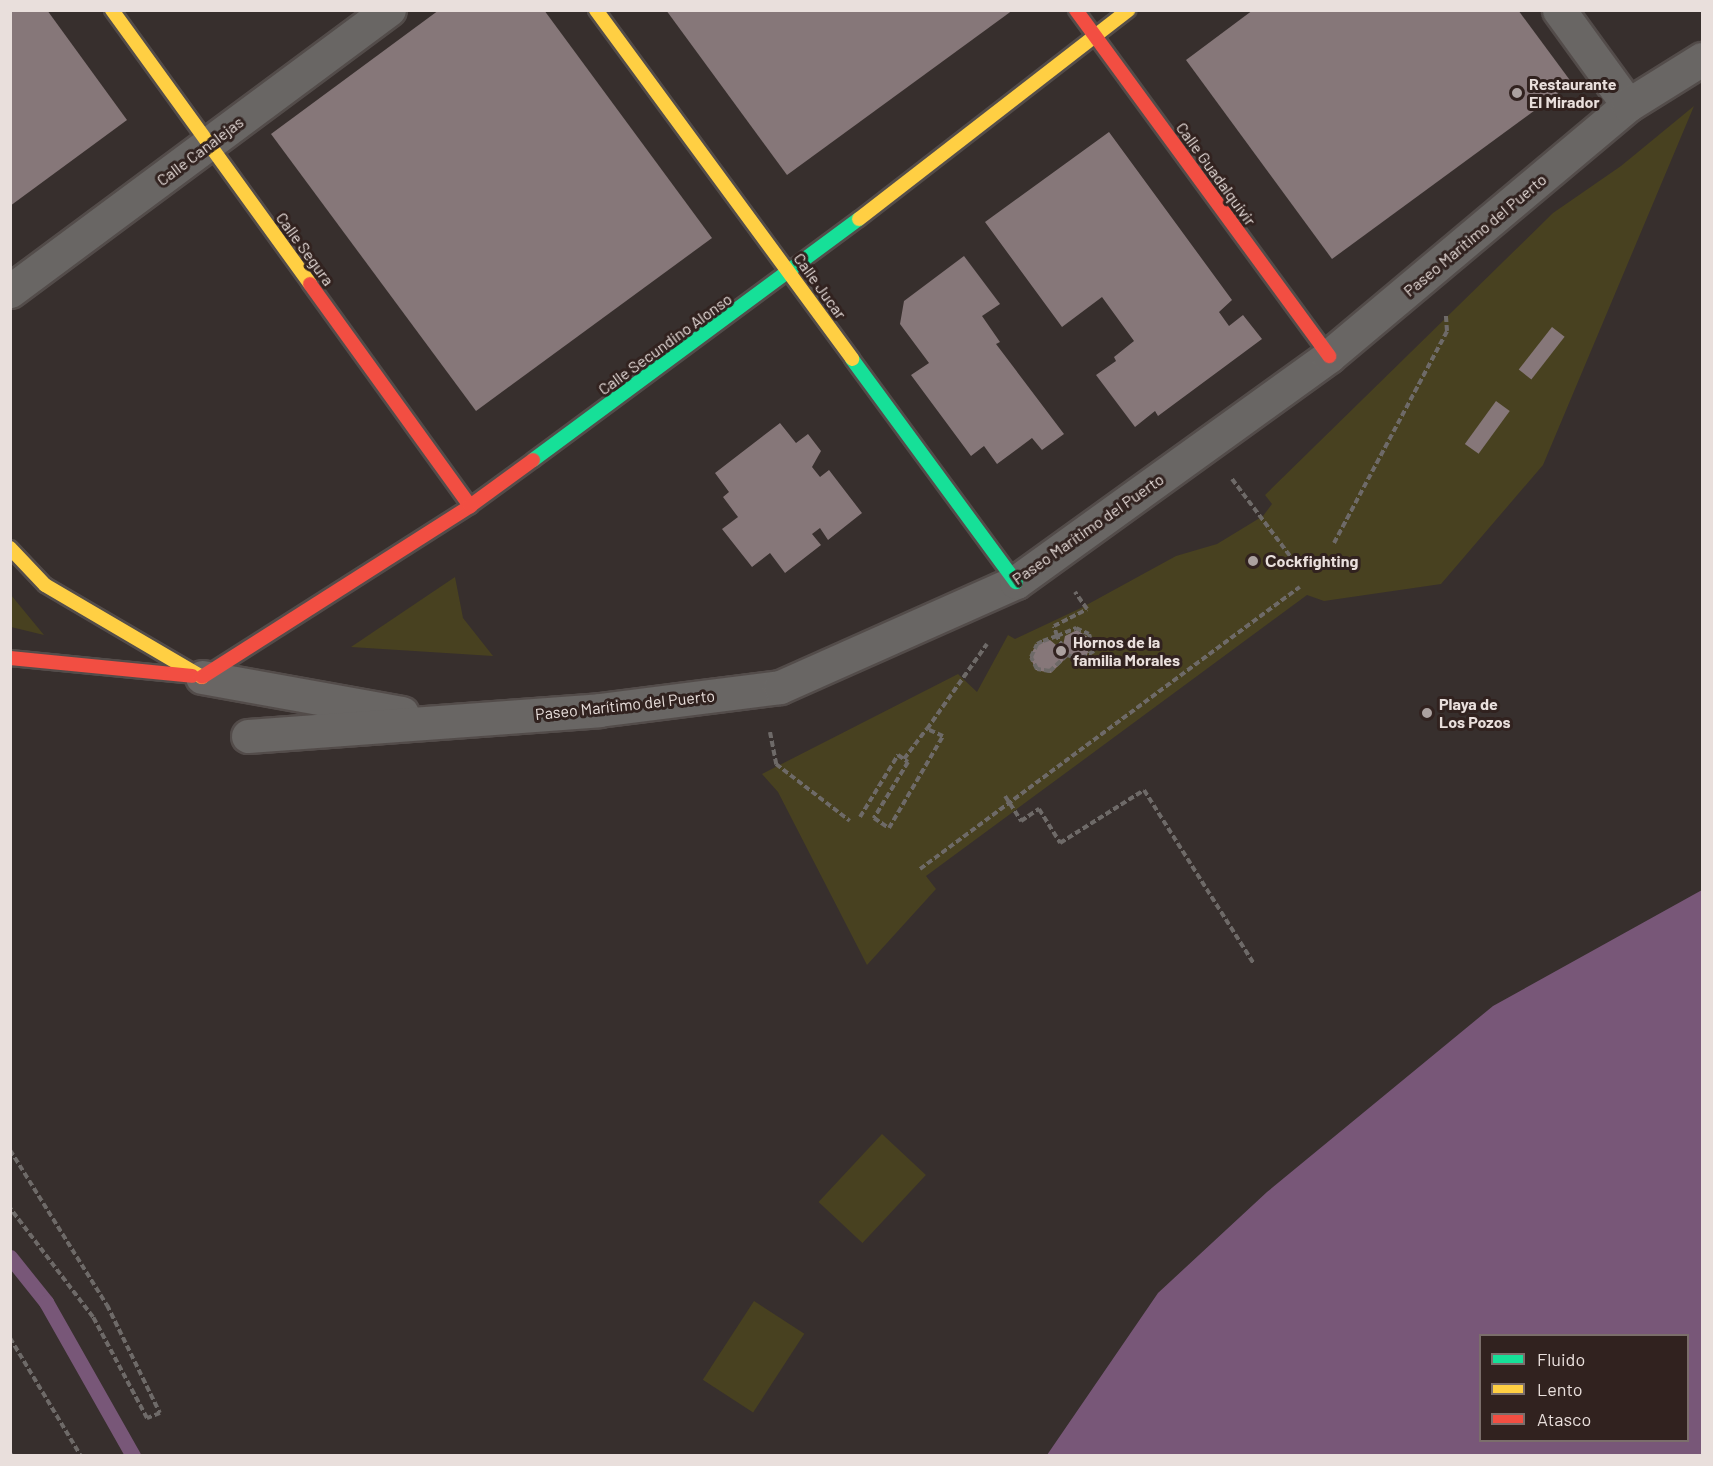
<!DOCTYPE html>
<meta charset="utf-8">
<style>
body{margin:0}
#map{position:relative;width:1713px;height:1466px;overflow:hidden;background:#372f2d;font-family:Barlow,sans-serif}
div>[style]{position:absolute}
.green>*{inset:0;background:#484120;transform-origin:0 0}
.water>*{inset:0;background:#785778}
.stream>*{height:15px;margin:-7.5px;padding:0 7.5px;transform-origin:7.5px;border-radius:7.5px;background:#785778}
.building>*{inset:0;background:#867779;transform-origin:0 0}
.path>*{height:4px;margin-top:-2px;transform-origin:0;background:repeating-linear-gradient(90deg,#6e6a68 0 6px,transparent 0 9px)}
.roads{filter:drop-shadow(2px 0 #534c4a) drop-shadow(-2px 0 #534c4a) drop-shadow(0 2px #534c4a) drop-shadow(0 -2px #534c4a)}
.street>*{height:33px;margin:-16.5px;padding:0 16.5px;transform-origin:16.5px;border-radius:16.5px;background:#696664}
.fast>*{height:14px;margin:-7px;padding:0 7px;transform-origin:7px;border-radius:7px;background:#16e098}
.slow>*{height:14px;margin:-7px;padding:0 7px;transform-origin:7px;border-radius:7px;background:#ffcf43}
.jam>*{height:14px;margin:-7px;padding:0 7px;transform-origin:7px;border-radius:7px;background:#f24e42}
.dots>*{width:16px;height:16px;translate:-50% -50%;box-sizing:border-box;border:3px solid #31221f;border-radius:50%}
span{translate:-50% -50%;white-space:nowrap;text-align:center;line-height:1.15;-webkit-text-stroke:6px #31221f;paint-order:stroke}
.poi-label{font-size:16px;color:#e9dfdc;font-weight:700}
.left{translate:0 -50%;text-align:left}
.street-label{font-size:16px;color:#e9dfdc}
.frame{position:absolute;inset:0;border:12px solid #e9dfdc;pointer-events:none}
.legend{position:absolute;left:1479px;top:1334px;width:210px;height:108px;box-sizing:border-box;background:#31221f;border:2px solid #7b6e6b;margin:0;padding:8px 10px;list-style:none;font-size:18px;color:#e9dfdc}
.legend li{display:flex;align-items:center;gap:12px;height:30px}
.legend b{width:30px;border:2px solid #7b6e6b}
</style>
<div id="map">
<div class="green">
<i style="clip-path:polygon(1694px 106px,1543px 465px,1441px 584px,1324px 601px,1307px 595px,926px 876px,936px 889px,867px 965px,778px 792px,762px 774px,958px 674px,977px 692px,1008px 635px,1015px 639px,1081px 608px,1176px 556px,1217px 544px,1263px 516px,1272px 504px,1265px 495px,1553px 213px,1621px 166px)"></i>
<i style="clip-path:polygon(455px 577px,463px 618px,493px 656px,351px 647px)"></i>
<i style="clip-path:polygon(10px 595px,11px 595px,44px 635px,11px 627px)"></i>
<i style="left:882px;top:1134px;width:60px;height:93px;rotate:43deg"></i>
<i style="left:754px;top:1301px;width:60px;height:94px;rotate:33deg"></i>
</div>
<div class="water">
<i style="clip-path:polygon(evenodd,1702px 890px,1702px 1455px,1047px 1455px,1158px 1293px,1267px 1192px,1493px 1006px,1702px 890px,1480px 1336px,1688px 1336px,1688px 1440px,1480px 1440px,1480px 1336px)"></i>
</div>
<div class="stream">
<i style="left:10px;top:1257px;width:58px;rotate:51.3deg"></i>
<i style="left:46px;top:1302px;width:177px;rotate:60.5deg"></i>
</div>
<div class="building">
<i style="clip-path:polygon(10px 10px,47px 10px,127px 120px,10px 206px)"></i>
<i style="clip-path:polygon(439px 10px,544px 10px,712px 238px,476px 411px,271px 134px)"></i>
<i style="clip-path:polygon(666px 10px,1013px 10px,787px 175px)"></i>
<i style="clip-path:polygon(1253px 10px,1518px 10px,1572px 83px,1332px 259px,1186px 60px)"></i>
<i style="clip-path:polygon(1109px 132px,1232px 300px,1219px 312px,1229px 326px,1243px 315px,1262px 339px,1158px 416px,1155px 411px,1135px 427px,1096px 375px,1116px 361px,1114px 357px,1134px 341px,1102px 297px,1062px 327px,985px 222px)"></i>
<i style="clip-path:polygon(964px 256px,1000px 304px,982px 316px,1000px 342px,996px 344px,1064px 434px,1042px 450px,1032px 438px,997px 464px,984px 446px,971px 456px,911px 375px,929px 363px,900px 324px,904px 301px)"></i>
<i style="left:1552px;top:327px;width:16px;height:54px;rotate:38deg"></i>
<i style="left:1496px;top:401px;width:17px;height:53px;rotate:36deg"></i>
<i style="clip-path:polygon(780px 423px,796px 443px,808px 434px,821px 451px,812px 467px,820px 477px,829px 470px,862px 513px,828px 540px,820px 528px,812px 534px,821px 545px,785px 573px,770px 553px,752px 567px,722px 529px,738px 517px,723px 497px,729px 492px,715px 473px)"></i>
<i style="clip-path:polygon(1077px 630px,1092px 640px,1086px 658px,1068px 656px,1051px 673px,1036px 670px,1030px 657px,1036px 644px,1050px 640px,1062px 650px,1065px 636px)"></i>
</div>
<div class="path">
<i style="left:1232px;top:479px;width:111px;rotate:53deg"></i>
<i style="left:1334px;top:543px;width:240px;rotate:-61.9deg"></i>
<i style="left:1447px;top:331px;width:16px;rotate:-94deg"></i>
<i style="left:1067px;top:655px;width:23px;rotate:137deg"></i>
<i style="left:1050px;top:671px;width:13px;rotate:-171deg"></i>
<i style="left:1037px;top:669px;width:13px;rotate:-117deg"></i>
<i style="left:1031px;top:657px;width:14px;rotate:-65deg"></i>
<i style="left:1037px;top:644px;width:7px;rotate:-27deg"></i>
<i style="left:1043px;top:641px;width:15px;rotate:-20deg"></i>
<i style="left:1057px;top:636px;width:21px;rotate:-23deg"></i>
<i style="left:1076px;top:628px;width:14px;rotate:25deg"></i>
<i style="left:1089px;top:634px;width:18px;rotate:74deg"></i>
<i style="left:1094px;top:651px;width:16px;rotate:150deg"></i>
<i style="left:1080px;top:659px;width:14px;rotate:-163deg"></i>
<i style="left:1067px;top:655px;width:21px;rotate:-118deg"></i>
<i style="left:1057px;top:636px;width:10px;rotate:-107deg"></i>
<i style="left:1054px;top:626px;width:37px;rotate:-27deg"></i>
<i style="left:1087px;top:609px;width:21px;rotate:-125deg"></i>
<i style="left:770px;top:732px;width:33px;rotate:79deg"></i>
<i style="left:776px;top:764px;width:93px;rotate:37.6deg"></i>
<i style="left:904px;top:759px;width:38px;rotate:-53deg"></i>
<i style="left:1005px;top:796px;width:30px;rotate:57deg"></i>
<i style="left:1021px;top:821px;width:22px;rotate:-34deg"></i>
<i style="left:1039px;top:809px;width:40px;rotate:58deg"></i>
<i style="left:1060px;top:843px;width:99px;rotate:-32.2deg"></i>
<i style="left:1144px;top:790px;width:206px;rotate:57.7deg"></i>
<i style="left:860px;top:817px;width:73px;rotate:-58.5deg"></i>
<i style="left:898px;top:755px;width:12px;rotate:35deg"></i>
<i style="left:908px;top:762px;width:66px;rotate:121.3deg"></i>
<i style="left:874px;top:818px;width:18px;rotate:34deg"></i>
<i style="left:889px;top:828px;width:107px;rotate:-59.6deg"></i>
<i style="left:943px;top:736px;width:17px;rotate:-156deg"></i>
<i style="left:927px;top:729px;width:104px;rotate:-54.8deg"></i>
<i style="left:920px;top:869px;width:473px;rotate:-36.6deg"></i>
<i style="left:10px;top:1150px;width:183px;rotate:58deg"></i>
<i style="left:107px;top:1305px;width:120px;rotate:63.9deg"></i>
<i style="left:160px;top:1413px;width:14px;rotate:159deg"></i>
<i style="left:147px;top:1418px;width:115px;rotate:-118.1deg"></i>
<i style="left:93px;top:1317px;width:137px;rotate:-127.3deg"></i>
<i style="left:10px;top:1338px;width:138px;rotate:59deg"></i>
<i style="left:10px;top:1453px;width:4px;rotate:56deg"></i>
</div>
<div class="roads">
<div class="street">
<i style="left:1559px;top:10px;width:117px;rotate:54deg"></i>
<i style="left:10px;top:291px;width:472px;rotate:-36.6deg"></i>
<i style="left:202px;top:677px;width:203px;rotate:10.2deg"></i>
<i style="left:248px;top:736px;width:352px;rotate:-4.2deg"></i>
<i style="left:599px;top:710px;width:182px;rotate:-7.2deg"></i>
<i style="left:780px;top:687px;width:258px;rotate:-24deg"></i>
<i style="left:1016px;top:582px;width:386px;rotate:-35.8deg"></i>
<i style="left:1329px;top:356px;width:390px;rotate:-40deg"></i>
<i style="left:1628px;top:105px;width:87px;rotate:-31.9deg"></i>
</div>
<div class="fast">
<i style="left:852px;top:359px;width:277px;rotate:53.7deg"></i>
<i style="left:533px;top:460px;width:405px;rotate:-36.5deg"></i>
</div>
<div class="slow">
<i style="left:112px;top:10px;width:338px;rotate:54.1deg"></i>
<i style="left:596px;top:10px;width:433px;rotate:53.7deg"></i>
<i style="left:859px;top:219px;width:341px;rotate:-37.8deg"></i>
<i style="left:10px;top:548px;width:51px;rotate:46.6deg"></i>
<i style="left:45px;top:585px;width:182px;rotate:30.4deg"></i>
</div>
<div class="jam">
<i style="left:1076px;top:10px;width:429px;rotate:53.8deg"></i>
<i style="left:310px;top:284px;width:274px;rotate:54.2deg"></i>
<i style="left:10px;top:658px;width:183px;rotate:5.6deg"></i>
<i style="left:202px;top:677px;width:318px;rotate:-32.5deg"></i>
<i style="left:470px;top:506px;width:78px;rotate:-36.1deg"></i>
</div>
</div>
<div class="dots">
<i style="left:1517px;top:93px;background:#aba19f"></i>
<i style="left:1253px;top:561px;background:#aba19f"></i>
<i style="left:1061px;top:651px;background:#aba19f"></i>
<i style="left:1427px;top:713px;background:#aba19f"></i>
</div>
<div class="poi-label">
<span class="left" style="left:1529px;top:93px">Restaurante<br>El Mirador</span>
<span class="left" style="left:1265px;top:561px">Сockfighting</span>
<span class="left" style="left:1073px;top:651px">Hornos de la<br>familia Morales</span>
<span class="left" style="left:1439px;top:713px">Playa de<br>Los Pozos</span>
</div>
<div class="street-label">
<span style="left:200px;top:151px;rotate:-37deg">Calle Canalejas</span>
<span style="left:1216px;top:174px;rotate:54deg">Calle Guadalquivir</span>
<span style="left:1475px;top:235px;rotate:-40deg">Paseo Marítimo del Puerto</span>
<span style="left:305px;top:249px;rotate:54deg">Calle Segura</span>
<span style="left:820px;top:286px;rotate:54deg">Calle Jucar</span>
<span style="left:665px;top:344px;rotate:-36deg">Calle Secundino Alonso</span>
<span style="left:1088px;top:529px;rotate:-35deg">Paseo Marítimo del Puerto</span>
<span style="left:625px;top:705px;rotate:-6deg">Paseo Marítimo del Puerto</span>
</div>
<div class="frame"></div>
<ul class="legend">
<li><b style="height:8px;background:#16e098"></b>Fluido</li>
<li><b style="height:8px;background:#ffcf43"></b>Lento</li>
<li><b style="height:8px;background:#f24e42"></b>Atasco</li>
</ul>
</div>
